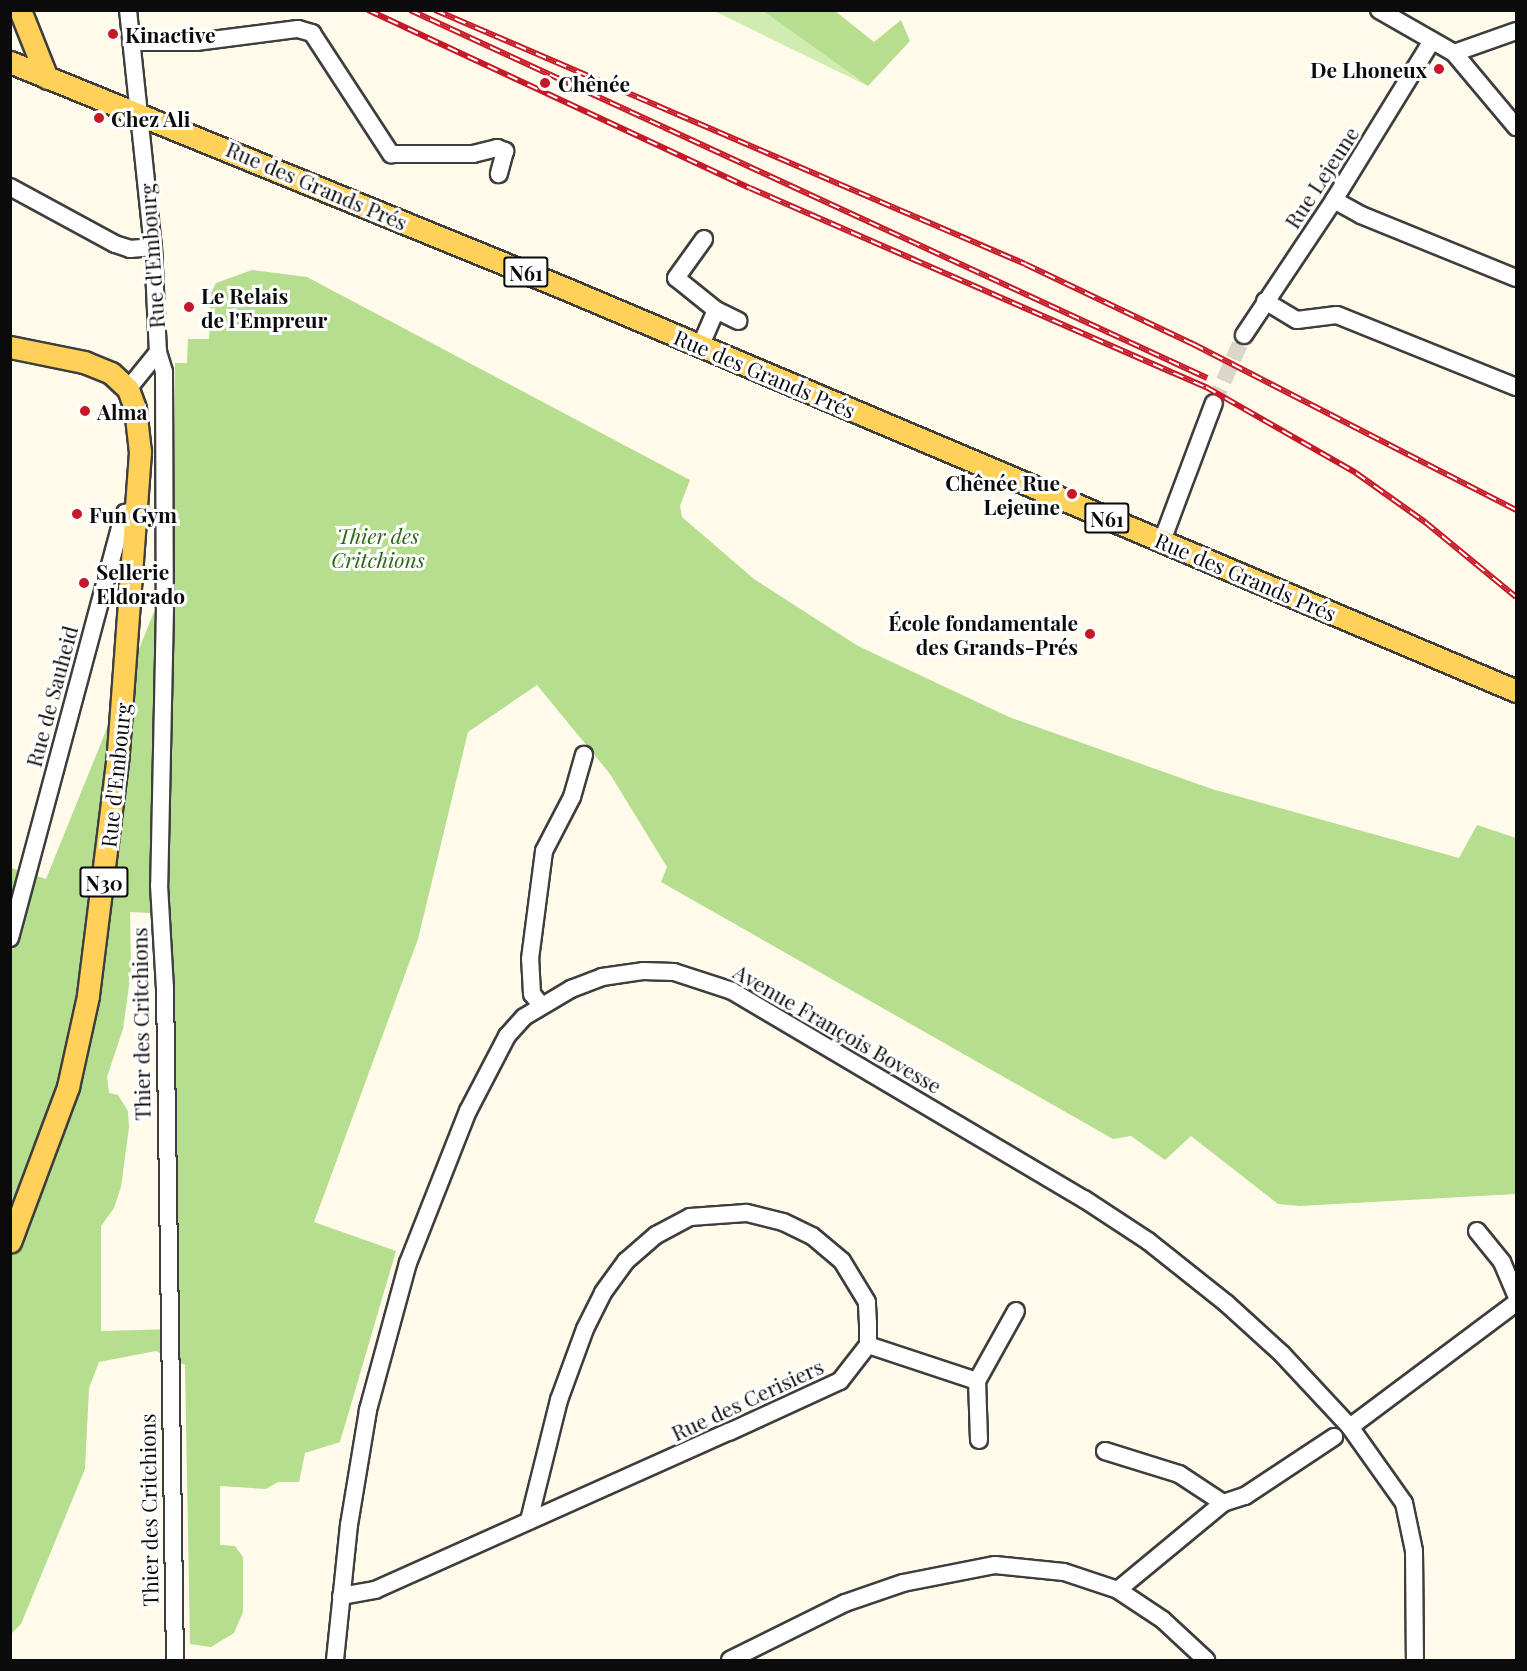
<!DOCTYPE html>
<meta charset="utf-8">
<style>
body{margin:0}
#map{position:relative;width:1527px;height:1671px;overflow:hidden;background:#fffae9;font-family:"Playfair Display",serif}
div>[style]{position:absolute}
.green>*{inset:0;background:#d1ecb0}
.forest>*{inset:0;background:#b5de8e}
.minor-tunnel>*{height:16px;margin-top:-8px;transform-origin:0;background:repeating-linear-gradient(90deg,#dad6c8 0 16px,transparent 0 24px)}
.roads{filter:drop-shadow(2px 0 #3e3e3e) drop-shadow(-2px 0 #3e3e3e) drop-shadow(0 2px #3e3e3e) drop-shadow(0 -2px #3e3e3e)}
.minor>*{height:16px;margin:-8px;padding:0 8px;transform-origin:8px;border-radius:8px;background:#fff}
.major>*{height:21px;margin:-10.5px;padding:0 10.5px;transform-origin:10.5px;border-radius:10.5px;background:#ffd159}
.rail>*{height:6px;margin-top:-3px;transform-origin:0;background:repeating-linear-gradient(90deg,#fff 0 11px,#c51927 0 22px);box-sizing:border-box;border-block:2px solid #c51927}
.dots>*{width:16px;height:16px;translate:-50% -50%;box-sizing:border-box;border:3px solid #fff;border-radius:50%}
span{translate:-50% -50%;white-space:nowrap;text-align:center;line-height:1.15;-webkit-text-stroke:6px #fff;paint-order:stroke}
.shield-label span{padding:2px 4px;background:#fff;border:2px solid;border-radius:4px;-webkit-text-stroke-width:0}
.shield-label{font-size:20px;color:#0b0b0b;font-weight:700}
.poi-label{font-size:21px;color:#0b0b0b;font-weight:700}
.left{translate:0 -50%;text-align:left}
.right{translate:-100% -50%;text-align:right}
.street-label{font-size:21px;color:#0b0b0b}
.park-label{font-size:21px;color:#2b6717;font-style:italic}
.frame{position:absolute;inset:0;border:12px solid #0b0b0b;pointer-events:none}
</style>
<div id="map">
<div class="green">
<i style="clip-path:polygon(714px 11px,763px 11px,868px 86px)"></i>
</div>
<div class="forest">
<i style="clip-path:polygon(763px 11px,835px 11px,874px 42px,901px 20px,910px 41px,868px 86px)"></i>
<i style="clip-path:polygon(evenodd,252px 270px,307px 277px,690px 480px,680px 506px,682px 517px,754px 579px,858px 646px,1009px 717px,1212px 789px,1459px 858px,1477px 825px,1516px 838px,1516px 1194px,1300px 1206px,1278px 1204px,1191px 1136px,1165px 1160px,1131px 1136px,1113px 1139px,661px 882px,667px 867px,610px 774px,537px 685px,468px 732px,418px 939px,314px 1222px,396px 1251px,340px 1442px,305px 1453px,299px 1482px,278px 1482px,266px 1489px,220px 1486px,220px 1545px,235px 1546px,243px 1557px,243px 1612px,234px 1633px,211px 1647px,190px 1644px,185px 1365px,156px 1351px,99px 1362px,89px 1388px,85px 1469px,21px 1624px,11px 1634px,11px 868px,46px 879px,158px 602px,174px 537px,175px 363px,187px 363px,188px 339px,209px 339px,211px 293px,216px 283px,252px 270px,130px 912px,168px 914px,174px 1329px,101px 1331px,101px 1226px,114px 1208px,121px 1187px,129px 1127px,128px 1111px,118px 1095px,109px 1093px,107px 1077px,123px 1029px,131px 971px,130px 912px)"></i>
</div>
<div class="minor-tunnel">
<i style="left:1214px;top:403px;width:74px;rotate:-66.2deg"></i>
</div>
<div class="roads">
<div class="minor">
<i style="left:128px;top:10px;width:238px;rotate:84deg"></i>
<i style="left:153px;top:247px;width:105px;rotate:87.3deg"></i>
<i style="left:158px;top:352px;width:21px;rotate:73deg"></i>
<i style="left:164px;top:372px;width:236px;rotate:89.8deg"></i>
<i style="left:165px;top:608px;width:277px;rotate:91.2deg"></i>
<i style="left:159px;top:885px;width:103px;rotate:86.7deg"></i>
<i style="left:165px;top:988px;width:672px;rotate:89.15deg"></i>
<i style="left:1379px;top:10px;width:86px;rotate:29.8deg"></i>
<i style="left:1454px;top:53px;width:97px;rotate:50deg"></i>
<i style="left:132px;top:42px;width:64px"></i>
<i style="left:196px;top:42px;width:103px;rotate:-7.3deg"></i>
<i style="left:298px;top:29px;width:15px;rotate:16deg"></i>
<i style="left:312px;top:33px;width:145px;rotate:56.9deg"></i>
<i style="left:391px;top:154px;width:82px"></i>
<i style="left:473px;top:154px;width:25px;rotate:-14deg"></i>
<i style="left:497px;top:148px;width:9px;rotate:21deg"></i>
<i style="left:505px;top:151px;width:24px;rotate:105deg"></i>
<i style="left:1454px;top:53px;width:66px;rotate:-19.5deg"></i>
<i style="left:10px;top:187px;width:119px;rotate:28.5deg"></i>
<i style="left:115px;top:244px;width:16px;rotate:18deg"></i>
<i style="left:130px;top:249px;width:23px;rotate:-5deg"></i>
<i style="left:1334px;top:200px;width:31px;rotate:29deg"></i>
<i style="left:1361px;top:215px;width:167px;rotate:22.1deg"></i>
<i style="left:1265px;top:301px;width:37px;rotate:31deg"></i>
<i style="left:1297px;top:320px;width:40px;rotate:-7.1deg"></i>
<i style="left:1337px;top:315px;width:193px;rotate:21.9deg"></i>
<i style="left:716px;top:310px;width:25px;rotate:26deg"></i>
<i style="left:1244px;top:335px;width:162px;rotate:-56.3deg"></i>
<i style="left:1334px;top:200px;width:187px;rotate:-58.4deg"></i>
<i style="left:700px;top:347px;width:40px;rotate:-66.6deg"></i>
<i style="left:716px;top:310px;width:51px;rotate:-141.3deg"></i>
<i style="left:676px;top:278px;width:48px;rotate:-54.3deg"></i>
<i style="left:128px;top:389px;width:48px;rotate:-51deg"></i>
<i style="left:1162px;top:541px;width:147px;rotate:-69.4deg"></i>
<i style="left:10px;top:938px;width:434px;rotate:-75deg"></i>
<i style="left:122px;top:519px;width:7px;rotate:-63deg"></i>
<i style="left:125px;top:513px;width:13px;rotate:-9deg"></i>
<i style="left:541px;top:1005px;width:14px;rotate:-129deg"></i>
<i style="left:532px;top:994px;width:35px;rotate:-93deg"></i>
<i style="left:530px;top:959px;width:109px;rotate:-82.6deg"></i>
<i style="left:544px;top:851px;width:61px;rotate:-62.6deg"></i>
<i style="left:572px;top:797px;width:44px;rotate:-74.1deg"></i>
<i style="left:1477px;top:1231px;width:40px;rotate:51deg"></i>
<i style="left:1502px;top:1262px;width:36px;rotate:67deg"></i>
<i style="left:868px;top:1345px;width:115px;rotate:18.3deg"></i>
<i style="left:1350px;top:1427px;width:207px;rotate:-36.8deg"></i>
<i style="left:979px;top:1440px;width:59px;rotate:-91.9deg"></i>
<i style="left:977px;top:1381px;width:80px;rotate:-60.9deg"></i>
<i style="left:1105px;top:1451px;width:77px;rotate:17.3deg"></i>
<i style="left:1179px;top:1474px;width:53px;rotate:33.4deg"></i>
<i style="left:1223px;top:1503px;width:136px;rotate:140.4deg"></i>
<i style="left:1223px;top:1503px;width:23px;rotate:-18deg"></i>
<i style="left:1245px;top:1496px;width:107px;rotate:-33.5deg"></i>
<i style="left:341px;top:1596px;width:35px;rotate:-10deg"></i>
<i style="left:375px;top:1590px;width:388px;rotate:-24.1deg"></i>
<i style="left:729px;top:1432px;width:122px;rotate:-24.7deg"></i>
<i style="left:840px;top:1381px;width:46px;rotate:-52.1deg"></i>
<i style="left:868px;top:1345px;width:21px;rotate:-90deg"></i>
<i style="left:868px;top:1324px;width:22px;rotate:-93deg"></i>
<i style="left:867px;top:1302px;width:48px;rotate:-121.4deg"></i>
<i style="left:842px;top:1261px;width:39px;rotate:-140deg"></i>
<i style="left:812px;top:1236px;width:32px;rotate:-154deg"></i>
<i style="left:783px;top:1222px;width:38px;rotate:-166deg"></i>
<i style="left:746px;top:1213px;width:56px;rotate:175.9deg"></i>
<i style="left:690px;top:1217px;width:38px;rotate:152deg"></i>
<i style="left:656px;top:1235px;width:40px;rotate:139deg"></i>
<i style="left:626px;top:1261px;width:39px;rotate:126deg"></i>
<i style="left:603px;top:1293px;width:40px;rotate:116.6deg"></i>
<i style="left:585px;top:1329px;width:76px;rotate:110.1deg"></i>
<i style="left:559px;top:1400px;width:124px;rotate:104deg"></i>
<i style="left:335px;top:1660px;width:136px;rotate:-84.1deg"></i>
<i style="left:349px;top:1525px;width:117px;rotate:-80.6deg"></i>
<i style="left:368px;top:1410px;width:152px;rotate:-74.8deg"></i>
<i style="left:408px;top:1263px;width:163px;rotate:-68.5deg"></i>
<i style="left:468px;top:1111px;width:85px;rotate:-62.5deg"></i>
<i style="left:507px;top:1036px;width:25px;rotate:-48deg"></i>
<i style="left:524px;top:1017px;width:55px;rotate:-30.8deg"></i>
<i style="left:571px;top:989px;width:33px;rotate:-21deg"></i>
<i style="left:602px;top:977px;width:41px;rotate:-8.3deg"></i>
<i style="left:643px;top:971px;width:31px;rotate:2deg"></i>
<i style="left:674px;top:972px;width:61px;rotate:18.1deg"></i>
<i style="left:732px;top:991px;width:409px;rotate:30.6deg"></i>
<i style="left:1084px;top:1199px;width:77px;rotate:33.3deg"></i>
<i style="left:1148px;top:1241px;width:100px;rotate:38.5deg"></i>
<i style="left:1226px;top:1303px;width:76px;rotate:42.3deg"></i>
<i style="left:1282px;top:1354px;width:100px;rotate:47deg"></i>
<i style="left:1350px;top:1427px;width:93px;rotate:54.6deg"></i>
<i style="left:1404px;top:1503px;width:49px;rotate:78.2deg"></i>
<i style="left:1414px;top:1551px;width:109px;rotate:89.5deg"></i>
<i style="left:730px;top:1660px;width:128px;rotate:-26.4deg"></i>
<i style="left:845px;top:1603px;width:61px;rotate:-19deg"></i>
<i style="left:903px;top:1583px;width:94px;rotate:-11.1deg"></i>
<i style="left:995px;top:1565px;width:69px;rotate:5.8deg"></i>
<i style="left:1064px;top:1572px;width:57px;rotate:18.4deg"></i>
<i style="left:1118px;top:1590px;width:54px;rotate:33.7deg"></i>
<i style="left:1163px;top:1620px;width:59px;rotate:42.9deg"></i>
</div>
<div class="major">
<i style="left:20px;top:10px;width:73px;rotate:68.3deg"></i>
<i style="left:10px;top:62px;width:598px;rotate:22.19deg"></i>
<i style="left:564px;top:288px;width:1034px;rotate:22.94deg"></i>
<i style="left:10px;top:347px;width:76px;rotate:11.5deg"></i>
<i style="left:84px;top:362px;width:29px;rotate:22deg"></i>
<i style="left:111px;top:373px;width:23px;rotate:43deg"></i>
<i style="left:128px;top:389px;width:20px;rotate:70deg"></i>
<i style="left:135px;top:408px;width:44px;rotate:83.5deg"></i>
<i style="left:140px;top:452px;width:303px;rotate:94.2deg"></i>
<i style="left:118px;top:754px;width:244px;rotate:97.1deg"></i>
<i style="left:88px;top:996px;width:93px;rotate:102.4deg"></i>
<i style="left:68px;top:1087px;width:165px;rotate:110.5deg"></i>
</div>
</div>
<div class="rail">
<i style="left:368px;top:10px;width:421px;rotate:25deg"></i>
<i style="left:750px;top:188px;width:498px;rotate:23.6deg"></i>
<i style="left:1206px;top:387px;width:173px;rotate:29.8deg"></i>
<i style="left:1356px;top:473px;width:85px;rotate:35.4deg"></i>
<i style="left:1425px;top:522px;width:118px;rotate:39.5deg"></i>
<i style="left:410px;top:10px;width:878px;rotate:24.78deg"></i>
<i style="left:435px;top:10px;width:642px;rotate:23.29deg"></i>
<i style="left:1025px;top:264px;width:186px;rotate:25.5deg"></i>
<i style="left:1193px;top:344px;width:363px;rotate:27.2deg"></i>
</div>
<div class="dots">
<i style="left:113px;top:34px;background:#c51927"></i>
<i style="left:1439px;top:69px;background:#c51927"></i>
<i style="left:545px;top:83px;background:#c51927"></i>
<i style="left:99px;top:118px;background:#c51927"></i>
<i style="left:189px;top:307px;background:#c51927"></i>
<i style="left:85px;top:411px;background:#c51927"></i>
<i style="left:1072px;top:494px;background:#c51927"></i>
<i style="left:77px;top:514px;background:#c51927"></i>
<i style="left:84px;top:583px;background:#c51927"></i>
<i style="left:1090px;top:634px;background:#c51927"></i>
</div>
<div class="shield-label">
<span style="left:526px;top:272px">N61</span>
<span style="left:1107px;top:518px">N61</span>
<span style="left:104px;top:882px">N30</span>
</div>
<div class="poi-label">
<span class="left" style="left:125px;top:34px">Kinactive</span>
<span class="right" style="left:1427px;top:69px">De Lhoneux</span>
<span class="left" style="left:558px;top:83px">Chênée</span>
<span class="left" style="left:111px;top:118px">Chez Ali</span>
<span class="left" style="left:201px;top:307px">Le Relais<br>de l'Empreur</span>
<span class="left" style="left:97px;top:411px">Alma</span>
<span class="right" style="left:1060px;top:494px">Chênée Rue<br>Lejeune</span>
<span class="left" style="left:89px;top:514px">Fun Gym</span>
<span class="left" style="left:96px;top:583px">Sellerie<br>Eldorado</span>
<span class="right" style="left:1078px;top:634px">École fondamentale<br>des Grands-Prés</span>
</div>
<div class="street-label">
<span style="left:1321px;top:177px;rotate:-57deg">Rue Lejeune</span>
<span style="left:317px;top:185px;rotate:23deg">Rue des Grands Prés</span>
<span style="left:151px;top:256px;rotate:-94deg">Rue d'Embourg</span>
<span style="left:765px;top:373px;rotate:23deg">Rue des Grands Prés</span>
<span style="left:1246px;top:576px;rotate:23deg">Rue des Grands Prés</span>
<span style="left:51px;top:696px;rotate:-75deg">Rue de Sauheid</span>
<span style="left:115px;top:775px;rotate:-84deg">Rue d'Embourg</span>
<span style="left:140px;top:1024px;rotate:-91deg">Thier des Critchions</span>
<span style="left:838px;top:1028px;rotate:30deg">Avenue François Bovesse</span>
<span style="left:747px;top:1399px;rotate:-25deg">Rue des Cerisiers</span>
<span style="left:148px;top:1510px;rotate:-91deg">Thier des Critchions</span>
</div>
<div class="park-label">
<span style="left:378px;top:547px">Thier des<br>Critchions</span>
</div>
<div class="frame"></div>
</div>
